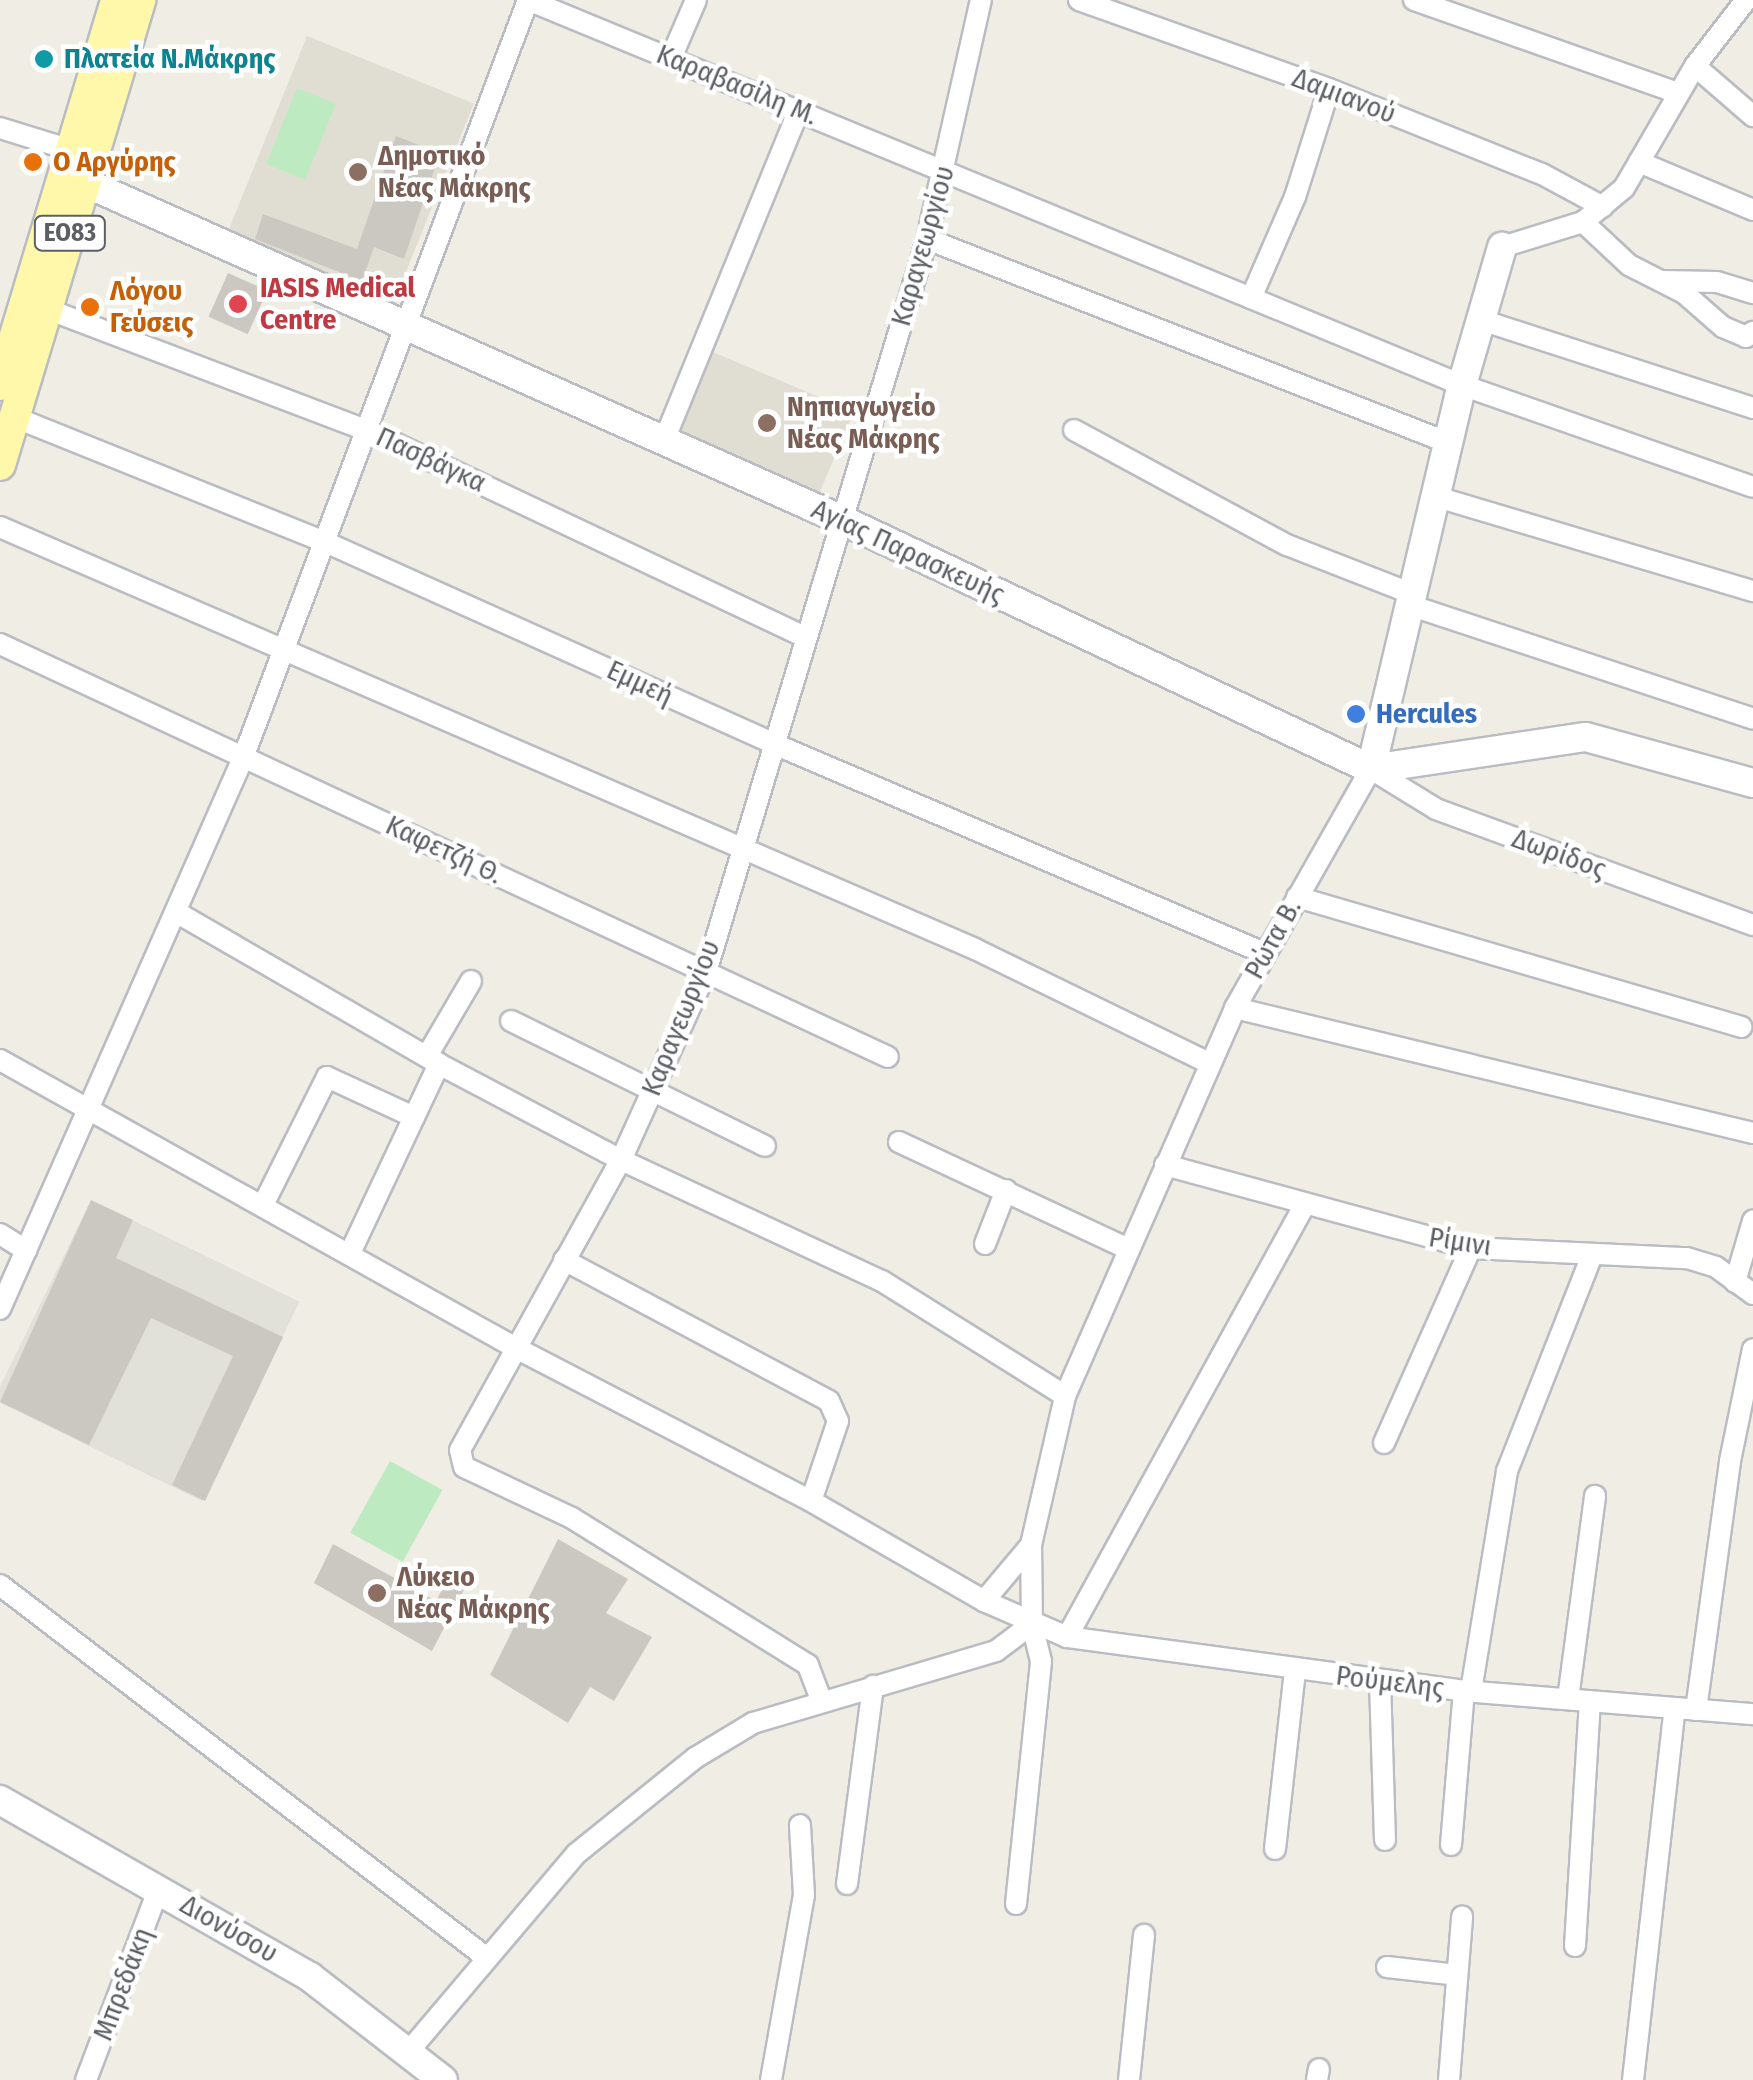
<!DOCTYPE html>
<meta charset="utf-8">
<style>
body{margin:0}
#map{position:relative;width:1753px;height:2080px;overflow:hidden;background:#f0eee4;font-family:"Fira Sans Condensed",sans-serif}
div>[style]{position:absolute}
.industrial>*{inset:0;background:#e1e0d9;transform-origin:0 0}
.education>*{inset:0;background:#e0ded3;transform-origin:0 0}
.green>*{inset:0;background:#beeac2;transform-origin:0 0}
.building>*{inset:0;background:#cbc8c1;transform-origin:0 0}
.roads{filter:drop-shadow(2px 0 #b9bcc2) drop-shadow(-2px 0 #b9bcc2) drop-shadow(0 2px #b9bcc2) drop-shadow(0 -2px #b9bcc2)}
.street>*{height:20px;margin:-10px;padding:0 10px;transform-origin:10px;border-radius:10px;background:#fff}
.secondary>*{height:28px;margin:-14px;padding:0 14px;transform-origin:14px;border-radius:14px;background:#fff}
.primary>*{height:30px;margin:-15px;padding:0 15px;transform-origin:15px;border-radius:15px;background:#fff7aa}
.dots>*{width:28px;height:28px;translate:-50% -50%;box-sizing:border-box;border:5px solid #fff;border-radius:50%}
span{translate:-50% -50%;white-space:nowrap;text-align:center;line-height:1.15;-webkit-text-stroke:9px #fff;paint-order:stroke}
.shield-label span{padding:2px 8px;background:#fff;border:2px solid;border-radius:8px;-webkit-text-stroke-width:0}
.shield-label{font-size:25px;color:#5c6066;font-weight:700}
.culture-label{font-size:28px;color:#0d838f;font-weight:700}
.left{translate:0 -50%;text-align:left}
.street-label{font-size:28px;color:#5c6066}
.education-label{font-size:28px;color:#785e54;font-weight:700}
.food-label{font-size:28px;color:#c56008;font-weight:700}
.health-label{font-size:28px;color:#be3a42;font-weight:700}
.shop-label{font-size:28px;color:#366cbe;font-weight:700}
</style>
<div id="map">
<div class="industrial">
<i style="left:91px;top:1200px;width:232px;height:222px;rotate:26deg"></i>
</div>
<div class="education">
<i style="left:307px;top:36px;width:180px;height:215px;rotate:22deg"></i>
<i style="left:713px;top:352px;width:153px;height:89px;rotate:23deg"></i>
</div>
<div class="green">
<i style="left:297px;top:88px;width:42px;height:82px;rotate:22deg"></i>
<i style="left:390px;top:1461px;width:60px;height:82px;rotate:29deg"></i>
</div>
<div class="building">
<i style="clip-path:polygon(396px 136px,440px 153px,404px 259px,374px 247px,362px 281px,255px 239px,263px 214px,357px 249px)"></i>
<i style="left:228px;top:273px;width:43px;height:48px;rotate:24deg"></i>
<i style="clip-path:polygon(91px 1200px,133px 1220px,116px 1258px,283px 1337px,205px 1501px,172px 1485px,233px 1356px,151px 1318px,89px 1445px,0 1402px)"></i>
<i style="clip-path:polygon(558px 1539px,628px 1579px,606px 1613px,652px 1637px,614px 1701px,590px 1687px,568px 1723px,490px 1675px)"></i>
<i style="clip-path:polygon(333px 1544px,436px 1601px,449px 1576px,466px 1586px,432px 1651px,314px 1583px)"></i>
</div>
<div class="roads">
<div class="street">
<i style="left:528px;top:0;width:1010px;rotate:22.4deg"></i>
<i style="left:1462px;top:385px;width:308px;rotate:19.3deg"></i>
<i style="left:1079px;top:0;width:265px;rotate:19.6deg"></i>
<i style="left:1329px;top:89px;width:229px;rotate:21.8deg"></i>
<i style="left:1542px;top:174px;width:69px;rotate:28.4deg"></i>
<i style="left:1414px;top:0;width:280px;rotate:19.4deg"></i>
<i style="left:671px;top:58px;width:63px;rotate:-66.7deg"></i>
<i style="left:1695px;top:66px;width:77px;rotate:40.8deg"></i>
<i style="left:0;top:128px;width:74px;rotate:17.2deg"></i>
<i style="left:1639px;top:162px;width:124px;rotate:22.8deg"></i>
<i style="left:1583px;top:222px;width:63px;rotate:43.1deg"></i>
<i style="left:1629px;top:265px;width:62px;rotate:27deg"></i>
<i style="left:1684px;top:293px;width:52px;rotate:41.1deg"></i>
<i style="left:1723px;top:327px;width:25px;rotate:23deg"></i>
<i style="left:1746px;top:337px;width:9px;rotate:-36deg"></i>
<i style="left:927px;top:239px;width:560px;rotate:21.35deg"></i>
<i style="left:1502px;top:247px;width:85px;rotate:-17.2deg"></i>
<i style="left:1583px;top:222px;width:53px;rotate:-39.7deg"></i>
<i style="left:1624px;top:188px;width:141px;rotate:-59.8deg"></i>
<i style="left:1695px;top:66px;width:83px;rotate:-52.3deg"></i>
<i style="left:1662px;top:281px;width:55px;rotate:1deg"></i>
<i style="left:1717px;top:282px;width:38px;rotate:17deg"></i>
<i style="left:1251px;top:298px;width:110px;rotate:-66.5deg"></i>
<i style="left:1295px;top:197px;width:113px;rotate:-72.5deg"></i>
<i style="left:47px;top:309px;width:344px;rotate:20.8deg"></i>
<i style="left:369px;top:431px;width:481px;rotate:25.3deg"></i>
<i style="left:1481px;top:320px;width:286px;rotate:17.9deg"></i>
<i style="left:14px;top:417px;width:333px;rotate:21.9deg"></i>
<i style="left:323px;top:541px;width:492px;rotate:24.2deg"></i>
<i style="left:772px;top:743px;width:535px;rotate:23.11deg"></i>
<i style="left:1074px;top:430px;width:242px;rotate:28.4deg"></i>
<i style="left:1287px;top:545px;width:137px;rotate:21.3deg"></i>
<i style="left:663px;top:443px;width:361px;rotate:-67.8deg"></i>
<i style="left:1437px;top:497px;width:330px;rotate:16.6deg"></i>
<i style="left:0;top:527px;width:1062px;rotate:23.4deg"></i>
<i style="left:975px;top:949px;width:260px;rotate:26deg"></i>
<i style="left:1412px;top:606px;width:359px;rotate:18.3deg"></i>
<i style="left:0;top:644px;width:979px;rotate:24.94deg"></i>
<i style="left:1297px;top:897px;width:463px;rotate:16.3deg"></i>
<i style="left:176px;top:912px;width:304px;rotate:30deg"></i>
<i style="left:439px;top:1064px;width:206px;rotate:27.8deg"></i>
<i style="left:621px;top:1160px;width:288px;rotate:24.9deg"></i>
<i style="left:882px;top:1281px;width:216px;rotate:32.1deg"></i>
<i style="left:1235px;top:1008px;width:533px;rotate:13.57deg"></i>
<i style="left:511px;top:1021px;width:283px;rotate:26.2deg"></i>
<i style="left:427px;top:1056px;width:87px;rotate:-59.6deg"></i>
<i style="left:0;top:1060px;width:591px;rotate:29.17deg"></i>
<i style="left:516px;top:1348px;width:332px;rotate:27.4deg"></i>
<i style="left:811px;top:1501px;width:200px;rotate:30deg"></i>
<i style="left:984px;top:1601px;width:90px;rotate:23.4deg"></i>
<i style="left:1067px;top:1637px;width:401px;rotate:7.7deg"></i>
<i style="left:1464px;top:1691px;width:290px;rotate:4.6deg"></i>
<i style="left:899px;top:1142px;width:251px;rotate:25deg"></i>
<i style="left:1165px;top:1165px;width:317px;rotate:15.2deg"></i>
<i style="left:1471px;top:1248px;width:216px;rotate:2.7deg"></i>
<i style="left:1687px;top:1258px;width:30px;rotate:17deg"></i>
<i style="left:1716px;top:1267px;width:46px;rotate:36.1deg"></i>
<i style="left:264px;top:1203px;width:141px;rotate:-63.4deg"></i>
<i style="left:327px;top:1077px;width:96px;rotate:24.7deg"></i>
<i style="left:0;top:1234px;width:31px;rotate:32deg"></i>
<i style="left:985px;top:1244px;width:58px;rotate:-68.7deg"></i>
<i style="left:351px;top:1251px;width:207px;rotate:-64.8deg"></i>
<i style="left:564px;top:1260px;width:300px;rotate:28deg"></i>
<i style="left:829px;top:1401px;width:22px;rotate:66deg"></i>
<i style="left:838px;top:1421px;width:84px;rotate:108.6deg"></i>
<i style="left:1735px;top:1282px;width:64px;rotate:-73.6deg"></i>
<i style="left:0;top:1309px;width:602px;rotate:-66.2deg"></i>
<i style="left:243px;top:758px;width:810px;rotate:-69.39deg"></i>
<i style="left:1384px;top:1443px;width:214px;rotate:-66deg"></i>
<i style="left:0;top:1585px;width:613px;rotate:37.45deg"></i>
<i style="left:984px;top:1601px;width:73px;rotate:-50deg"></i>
<i style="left:1067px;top:1637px;width:492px;rotate:-61.2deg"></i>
<i style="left:1380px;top:1681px;width:159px;rotate:88.2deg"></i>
<i style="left:1471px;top:1691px;width:223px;rotate:-80.7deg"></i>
<i style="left:1507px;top:1471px;width:232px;rotate:-68.5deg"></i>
<i style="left:1568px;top:1699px;width:205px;rotate:-82.4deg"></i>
<i style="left:822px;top:1702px;width:40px;rotate:-111deg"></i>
<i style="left:808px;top:1665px;width:278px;rotate:-148.1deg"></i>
<i style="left:572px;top:1518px;width:119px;rotate:-154.7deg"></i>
<i style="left:464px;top:1467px;width:17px;rotate:-103deg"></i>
<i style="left:460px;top:1450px;width:332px;rotate:-61deg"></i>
<i style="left:621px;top:1160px;width:206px;rotate:-65.7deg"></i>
<i style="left:706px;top:972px;width:766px;rotate:-73.22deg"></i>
<i style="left:927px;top:239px;width:245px;rotate:-77.3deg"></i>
<i style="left:1696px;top:1710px;width:251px;rotate:-82.2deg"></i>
<i style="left:1730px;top:1461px;width:114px;rotate:-78.4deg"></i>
<i style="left:1451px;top:1845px;width:155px;rotate:-85.2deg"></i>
<i style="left:1275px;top:1849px;width:179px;rotate:-83.6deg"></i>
<i style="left:847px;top:1884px;width:200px;rotate:-82.5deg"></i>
<i style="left:1016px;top:1904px;width:244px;rotate:-84.1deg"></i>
<i style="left:1041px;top:1661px;width:38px;rotate:-104deg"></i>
<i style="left:1032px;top:1624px;width:79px;rotate:-90.7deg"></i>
<i style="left:1031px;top:1545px;width:153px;rotate:-77.1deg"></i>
<i style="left:1065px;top:1396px;width:424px;rotate:-66.3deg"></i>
<i style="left:1235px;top:1008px;width:275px;rotate:-60.4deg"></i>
<i style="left:1371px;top:769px;width:76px;rotate:31.6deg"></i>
<i style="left:1436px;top:809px;width:338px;rotate:20.1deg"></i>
<i style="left:1575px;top:1946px;width:245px;rotate:-86.5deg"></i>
<i style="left:1387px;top:1967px;width:70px;rotate:6.5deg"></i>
<i style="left:409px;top:2051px;width:258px;rotate:-49.7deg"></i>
<i style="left:576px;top:1854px;width:153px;rotate:-38.9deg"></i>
<i style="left:695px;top:1758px;width:68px;rotate:-31.1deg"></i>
<i style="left:753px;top:1723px;width:253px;rotate:-16.5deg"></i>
<i style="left:996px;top:1651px;width:45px;rotate:-36.9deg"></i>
<i style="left:86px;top:2080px;width:205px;rotate:-69.2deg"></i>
<i style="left:771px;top:2080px;width:188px;rotate:-79.9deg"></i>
<i style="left:804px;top:1895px;width:70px;rotate:-93.3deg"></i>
<i style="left:1129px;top:2080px;width:146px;rotate:-84.1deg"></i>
<i style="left:1317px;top:2080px;width:11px;rotate:-80deg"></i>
<i style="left:1449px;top:2080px;width:164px;rotate:-85.4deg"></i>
<i style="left:1633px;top:2080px;width:374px;rotate:-83.6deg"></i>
</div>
<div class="secondary">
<i style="left:68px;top:175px;width:845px;rotate:24.02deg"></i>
<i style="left:840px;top:519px;width:587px;rotate:25.21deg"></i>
<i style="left:1371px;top:769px;width:217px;rotate:-8.5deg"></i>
<i style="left:1586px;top:737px;width:173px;rotate:15.4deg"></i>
<i style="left:1371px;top:769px;width:395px;rotate:-76.7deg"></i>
<i style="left:1462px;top:385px;width:144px;rotate:-73.8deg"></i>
<i style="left:0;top:1800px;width:357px;rotate:29.7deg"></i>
<i style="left:310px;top:1977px;width:168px;rotate:37.8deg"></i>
</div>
<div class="primary">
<i style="left:0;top:385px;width:402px;rotate:-73.2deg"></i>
<i style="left:0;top:465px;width:486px;rotate:-73.2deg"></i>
</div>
</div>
<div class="dots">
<i style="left:44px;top:59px;background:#0f9aa8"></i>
<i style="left:33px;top:162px;background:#e8710a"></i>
<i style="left:358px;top:172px;background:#8d6e63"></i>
<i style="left:238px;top:304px;background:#e0444e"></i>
<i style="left:90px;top:307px;background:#e8710a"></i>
<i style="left:767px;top:423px;background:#8d6e63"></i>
<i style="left:1356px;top:714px;background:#3f7fe0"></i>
<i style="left:377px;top:1593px;background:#8d6e63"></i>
</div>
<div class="shield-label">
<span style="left:70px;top:233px">ΕΟ83</span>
</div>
<div class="culture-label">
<span class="left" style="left:64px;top:59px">Πλατεία Ν.Μάκρης</span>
</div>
<div class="street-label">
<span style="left:737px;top:85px;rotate:22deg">Καραβασίλη Μ.</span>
<span style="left:1344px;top:96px;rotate:21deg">Δαμιανού</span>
<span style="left:923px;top:246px;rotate:-74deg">Καραγεωργίου</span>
<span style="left:431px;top:460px;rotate:25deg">Πασβάγκα</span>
<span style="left:908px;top:552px;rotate:25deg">Αγίας Παρασκευής</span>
<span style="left:640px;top:683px;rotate:25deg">Εμμεή</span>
<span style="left:444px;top:850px;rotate:25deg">Καφετζή Θ.</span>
<span style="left:1559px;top:854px;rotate:20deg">Δωρίδος</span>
<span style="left:1273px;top:939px;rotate:-61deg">Ρώτα Β.</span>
<span style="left:681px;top:1018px;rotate:-68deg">Καραγεωργίου</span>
<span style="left:1460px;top:1242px;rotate:9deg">Ρίμινι</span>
<span style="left:1390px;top:1682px;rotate:7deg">Ρούμελης</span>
<span style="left:229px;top:1929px;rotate:30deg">Διονύσου</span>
<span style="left:123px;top:1984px;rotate:-69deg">Μπρεδάκη</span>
</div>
<div class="education-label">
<span class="left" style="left:378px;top:172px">Δημοτικό<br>Νέας Μάκρης</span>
<span class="left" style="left:787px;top:423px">Νηπιαγωγείο<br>Νέας Μάκρης</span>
<span class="left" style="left:397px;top:1593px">Λύκειο<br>Νέας Μάκρης</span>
</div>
<div class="food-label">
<span class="left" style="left:53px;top:162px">Ο Αργύρης</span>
<span class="left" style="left:110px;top:307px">Λόγου<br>Γεύσεις</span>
</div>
<div class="health-label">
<span class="left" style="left:260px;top:304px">IASIS Medical<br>Centre</span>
</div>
<div class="shop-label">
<span class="left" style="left:1376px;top:714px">Hercules</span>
</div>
</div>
